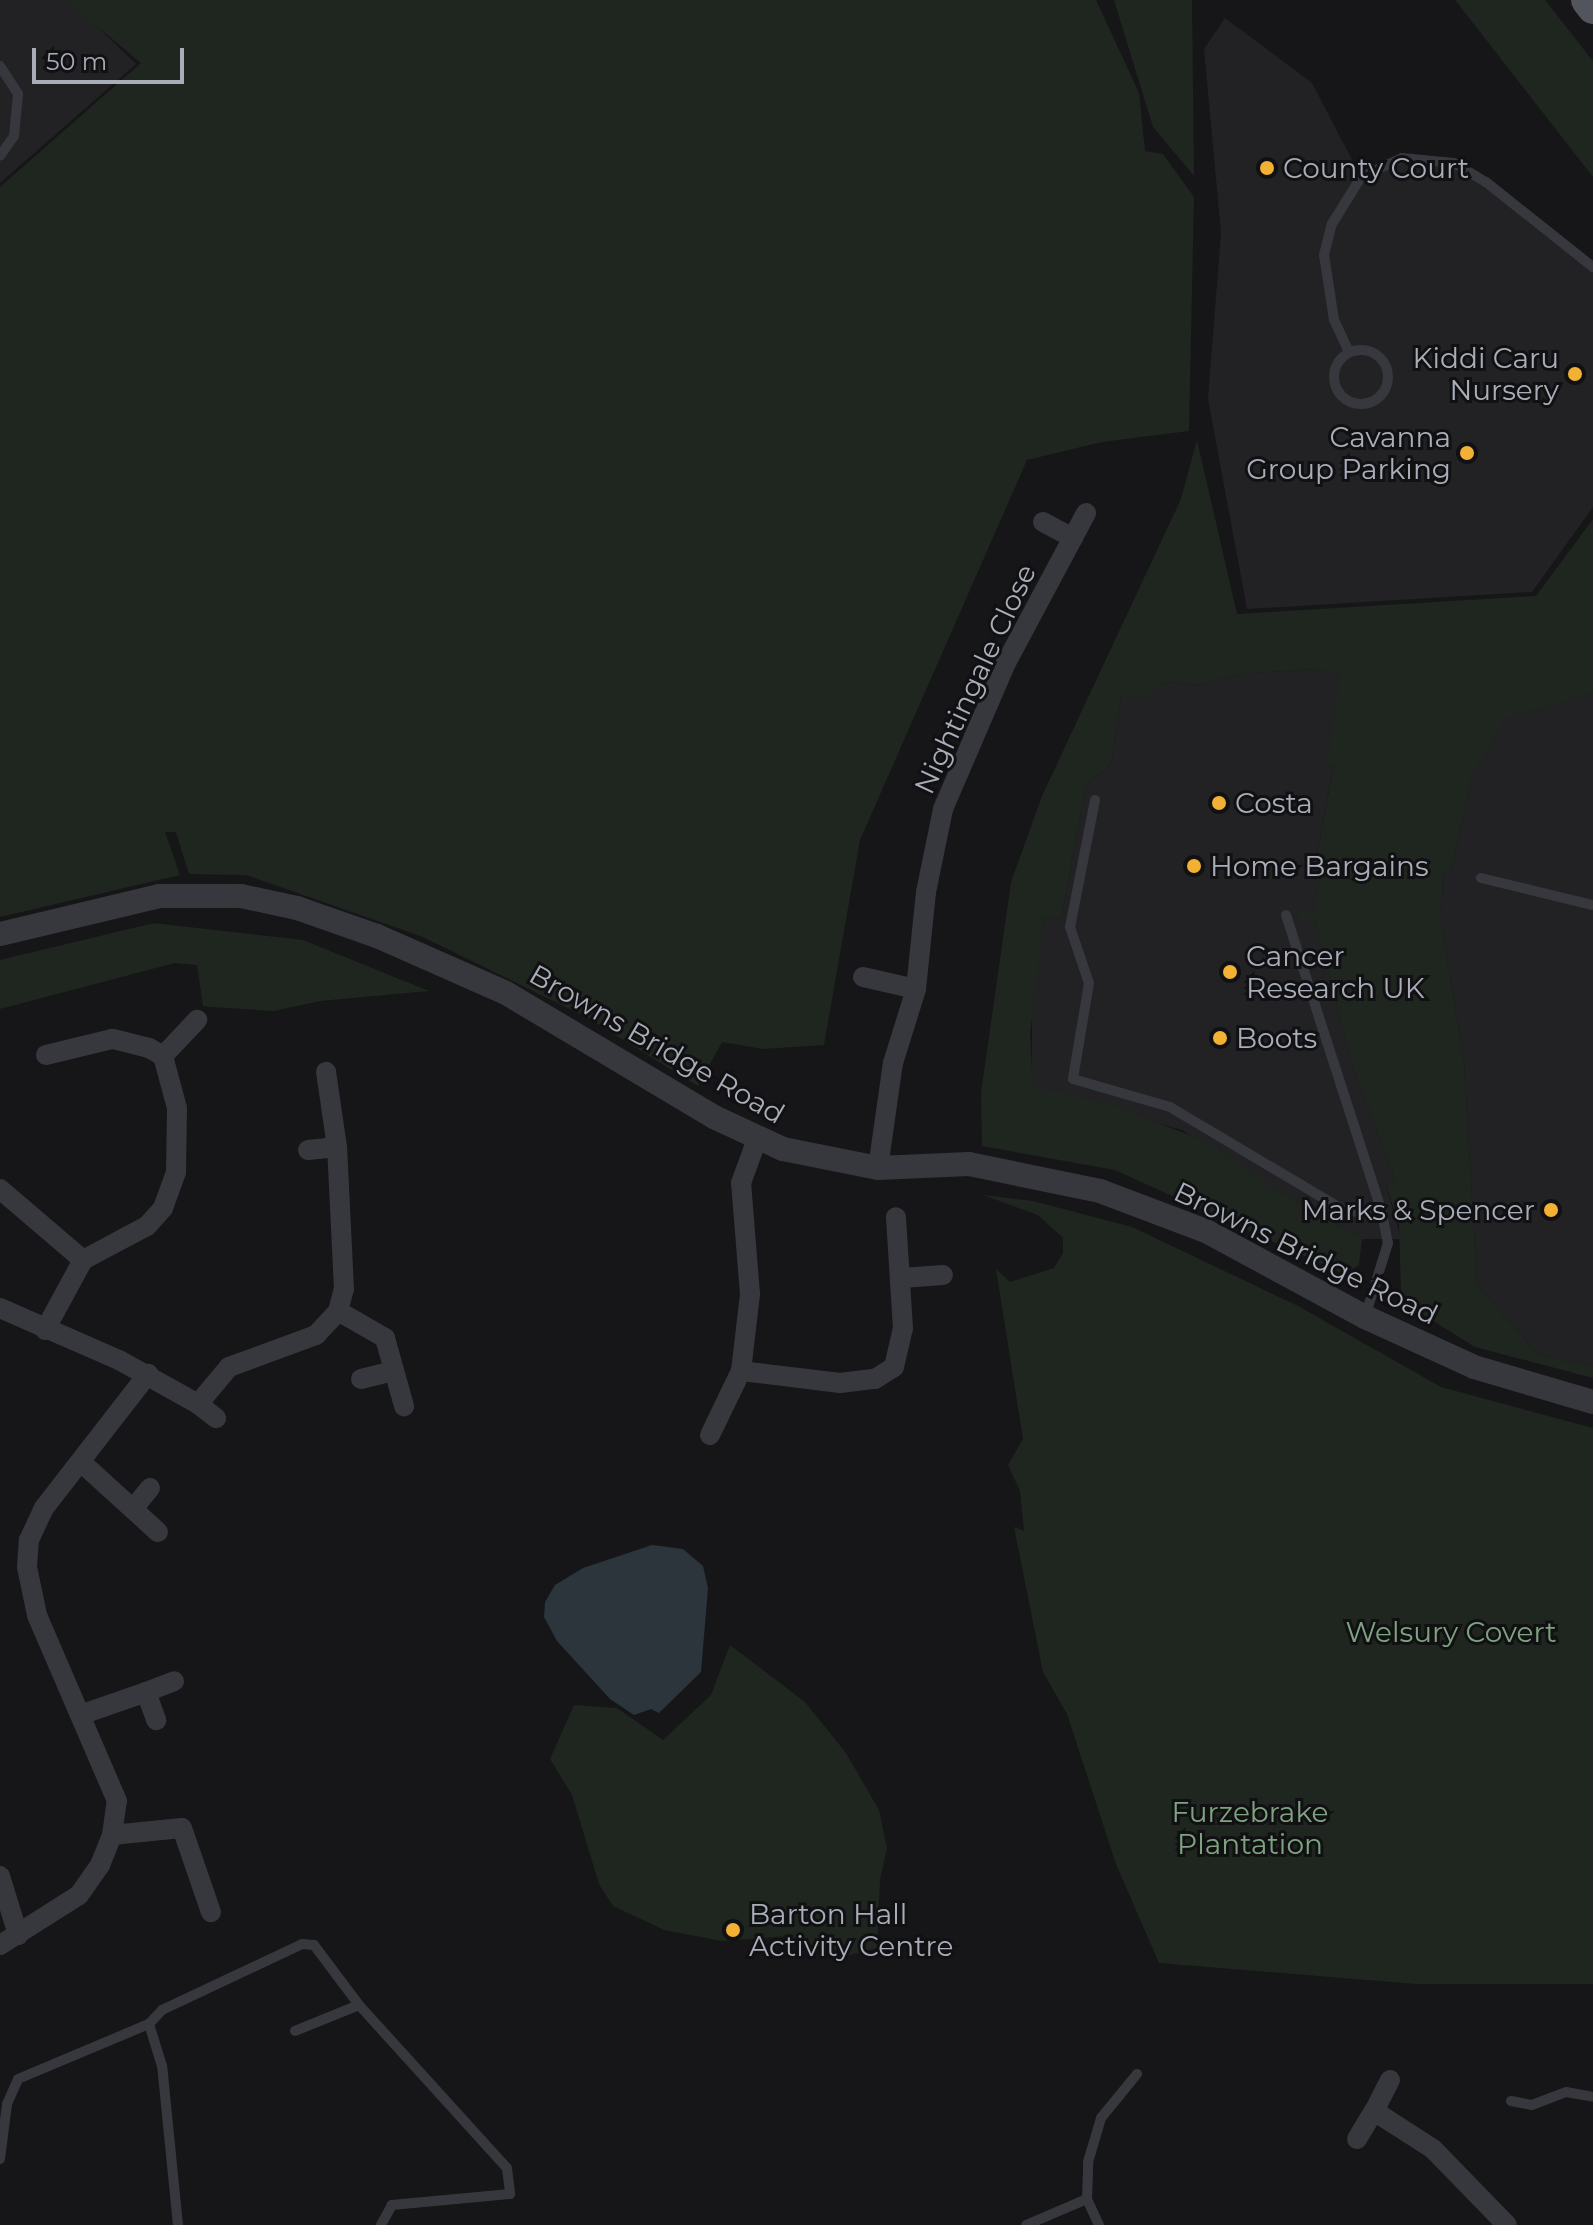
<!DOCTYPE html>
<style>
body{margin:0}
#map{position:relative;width:1593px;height:2225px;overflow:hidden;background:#161618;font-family:Montserrat,sans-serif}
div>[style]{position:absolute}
.built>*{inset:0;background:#222225}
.green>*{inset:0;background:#1e261f}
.water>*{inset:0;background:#2c353c}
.service>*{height:10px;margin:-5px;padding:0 5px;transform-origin:5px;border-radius:5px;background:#37383d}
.service>.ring{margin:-5px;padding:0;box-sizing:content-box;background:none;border:10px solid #37383d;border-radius:50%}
.minor>*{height:20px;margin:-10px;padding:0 10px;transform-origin:10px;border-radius:10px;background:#37383d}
.tertiary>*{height:24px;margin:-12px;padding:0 12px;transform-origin:12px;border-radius:12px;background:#37383d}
.primary>*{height:32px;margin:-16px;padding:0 16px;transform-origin:16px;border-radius:16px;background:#53555c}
.dots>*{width:22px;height:22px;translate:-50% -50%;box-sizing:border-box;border:4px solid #111113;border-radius:50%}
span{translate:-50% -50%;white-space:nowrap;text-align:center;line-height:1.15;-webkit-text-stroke:6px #111113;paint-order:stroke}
.poi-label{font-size:28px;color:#a8adb8}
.left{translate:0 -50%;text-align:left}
.right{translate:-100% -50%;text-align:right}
.street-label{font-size:28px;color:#a8adb8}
.park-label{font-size:28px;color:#7fa381}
.scale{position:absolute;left:32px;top:48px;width:152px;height:36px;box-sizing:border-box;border:4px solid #a8adb8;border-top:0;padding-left:10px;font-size:24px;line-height:28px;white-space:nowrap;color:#a8adb8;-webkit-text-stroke:6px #111113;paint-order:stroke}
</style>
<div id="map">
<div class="built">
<i style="clip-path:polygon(0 0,70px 0,136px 64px,0 183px)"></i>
<i style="clip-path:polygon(1225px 18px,1312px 83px,1361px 177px,1402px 158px,1454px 163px,1593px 267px,1593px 507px,1532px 592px,1247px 609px,1208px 399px,1221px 233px,1204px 49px)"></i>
<i style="clip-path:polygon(1312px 669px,1341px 675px,1342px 689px,1327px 762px,1334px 764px,1317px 853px,1325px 855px,1313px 913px,1299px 910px,1315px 918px,1352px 1065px,1396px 1181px,1386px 1185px,1401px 1239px,1362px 1239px,1335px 1227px,1182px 1130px,1032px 1087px,1032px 1006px,1044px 917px,1061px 919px,1086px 785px,1111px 764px,1121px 697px,1142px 697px,1165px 682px,1200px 685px,1242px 674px)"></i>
<i style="clip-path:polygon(1593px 694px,1593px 1366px,1538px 1355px,1477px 1284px,1464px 1063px,1441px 921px,1443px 871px,1450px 873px,1473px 775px,1507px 716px)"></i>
</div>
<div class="green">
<i style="clip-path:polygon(72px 0,1096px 0,1139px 93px,1145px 151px,1163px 154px,1194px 197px,1189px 431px,1102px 442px,1027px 460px,860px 840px,824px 1045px,763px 1049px,722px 1042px,698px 1086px,586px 1017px,423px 937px,246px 875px,189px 874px,176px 832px,165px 832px,180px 875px,0 917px,0 187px,141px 63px,69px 3px)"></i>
<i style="clip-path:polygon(1114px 0,1192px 0,1194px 176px,1153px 127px)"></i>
<i style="clip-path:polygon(1455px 0,1545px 0,1593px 61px,1593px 177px)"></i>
<i style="clip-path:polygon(1197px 440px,1237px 614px,1536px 596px,1593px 519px,1593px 694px,1507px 717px,1473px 775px,1450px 873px,1443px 872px,1441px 921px,1464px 1063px,1477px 1284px,1538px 1355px,1593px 1366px,1593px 1378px,1475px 1347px,1414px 1309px,1401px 1291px,1399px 1225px,1386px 1185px,1396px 1181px,1352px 1065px,1315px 919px,1300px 922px,1298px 910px,1313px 912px,1324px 856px,1317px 854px,1334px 765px,1327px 762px,1340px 675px,1312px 669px,1242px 674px,1200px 685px,1165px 682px,1142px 698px,1121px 697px,1111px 764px,1086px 785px,1061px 919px,1044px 917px,1030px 1034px,1033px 1087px,1103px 1102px,1205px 1141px,1312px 1213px,1362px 1239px,1359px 1265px,1344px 1274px,1115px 1170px,982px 1146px,981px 1093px,1011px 882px,1042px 796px,1181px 499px)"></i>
<i style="clip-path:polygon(154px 923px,303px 940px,429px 991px,320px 1001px,274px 1011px,211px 1007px,203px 1006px,197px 965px,175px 963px,0 1009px,0 960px)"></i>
<i style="clip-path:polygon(983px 1195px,1033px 1201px,1132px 1227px,1298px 1306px,1441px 1387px,1593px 1428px,1593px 1984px,1416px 1984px,1159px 1963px,1116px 1864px,1067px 1714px,1043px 1672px,1014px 1527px,1024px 1531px,1020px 1491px,1008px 1465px,1023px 1439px,996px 1269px,1010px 1282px,1054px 1268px,1063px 1253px,1063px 1238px,1038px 1215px)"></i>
<i style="clip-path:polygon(730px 1645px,805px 1702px,846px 1753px,879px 1810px,887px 1848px,880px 1880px,877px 1948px,842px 1957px,789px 1936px,722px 1941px,664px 1930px,613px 1906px,599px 1884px,572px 1795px,550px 1759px,574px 1705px,617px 1708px,663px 1740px,711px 1695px)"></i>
</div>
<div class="water">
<i style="clip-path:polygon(652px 1545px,683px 1549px,703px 1566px,708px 1588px,701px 1672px,659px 1713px,651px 1709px,634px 1715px,610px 1699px,557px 1641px,544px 1617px,545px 1602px,555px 1585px,583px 1568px)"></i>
</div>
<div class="service">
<i style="left:0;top:66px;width:33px;rotate:57deg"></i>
<i style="left:18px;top:94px;width:42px;rotate:95.4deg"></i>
<i style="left:14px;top:136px;width:24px;rotate:125deg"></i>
<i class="ring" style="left:1334px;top:350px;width:44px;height:44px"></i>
<i style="left:1349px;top:352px;width:35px;rotate:-115deg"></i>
<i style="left:1334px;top:320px;width:66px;rotate:-98.7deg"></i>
<i style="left:1324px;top:255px;width:32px;rotate:-76deg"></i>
<i style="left:1332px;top:224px;width:55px;rotate:-58.3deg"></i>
<i style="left:1361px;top:177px;width:45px;rotate:-24.9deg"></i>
<i style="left:1402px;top:158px;width:52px;rotate:5.5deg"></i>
<i style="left:1454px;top:163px;width:37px;rotate:31deg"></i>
<i style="left:1486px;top:182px;width:137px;rotate:38.5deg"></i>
<i style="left:1095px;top:800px;width:129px;rotate:101.1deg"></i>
<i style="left:1070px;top:927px;width:59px;rotate:71.3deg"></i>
<i style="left:1089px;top:983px;width:97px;rotate:99.5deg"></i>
<i style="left:1073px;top:1079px;width:101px;rotate:16.1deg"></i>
<i style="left:1170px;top:1107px;width:204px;rotate:30.7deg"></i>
<i style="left:1345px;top:1211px;width:37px;rotate:3deg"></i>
<i style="left:1481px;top:878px;width:115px;rotate:13.6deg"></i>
<i style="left:1286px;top:915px;width:313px;rotate:72.1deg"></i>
<i style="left:1382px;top:1213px;width:31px;rotate:79deg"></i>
<i style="left:1388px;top:1243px;width:77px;rotate:107.3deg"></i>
<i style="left:359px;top:2005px;width:220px;rotate:47.8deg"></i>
<i style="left:507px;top:2168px;width:26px;rotate:83deg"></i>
<i style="left:510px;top:2194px;width:119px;rotate:174.7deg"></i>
<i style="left:392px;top:2205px;width:23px;rotate:119deg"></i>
<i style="left:1511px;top:2101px;width:21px;rotate:11deg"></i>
<i style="left:1532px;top:2105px;width:36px;rotate:-21deg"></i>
<i style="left:1566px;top:2092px;width:27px;rotate:10deg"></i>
<i style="left:0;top:2159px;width:55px;rotate:-82.7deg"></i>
<i style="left:7px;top:2104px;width:27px;rotate:-66deg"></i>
<i style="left:18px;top:2079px;width:142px;rotate:-22.8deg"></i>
<i style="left:178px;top:2225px;width:160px;rotate:-95.7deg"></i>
<i style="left:162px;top:2066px;width:44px;rotate:-107.2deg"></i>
<i style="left:149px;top:2024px;width:19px;rotate:-47deg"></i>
<i style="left:162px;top:2010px;width:155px;rotate:-25.2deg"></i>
<i style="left:302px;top:1944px;width:12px;rotate:5deg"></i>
<i style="left:314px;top:1945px;width:75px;rotate:53.1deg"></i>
<i style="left:359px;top:2005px;width:69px;rotate:157.9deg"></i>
<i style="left:1026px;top:2225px;width:66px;rotate:-23.1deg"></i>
<i style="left:1099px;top:2225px;width:29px;rotate:-115deg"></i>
<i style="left:1087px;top:2199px;width:37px;rotate:-88deg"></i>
<i style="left:1088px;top:2162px;width:46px;rotate:-73.5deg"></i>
<i style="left:1101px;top:2118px;width:57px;rotate:-50.7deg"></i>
</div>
<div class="minor">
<i style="left:1043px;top:522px;width:34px;rotate:28deg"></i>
<i style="left:863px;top:977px;width:54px;rotate:12.8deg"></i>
<i style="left:163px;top:1056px;width:50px;rotate:-46.6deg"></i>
<i style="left:308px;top:1150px;width:29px;rotate:-6deg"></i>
<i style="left:878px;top:1168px;width:106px;rotate:-81.9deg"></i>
<i style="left:893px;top:1063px;width:77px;rotate:-72.7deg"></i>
<i style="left:916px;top:989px;width:98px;rotate:-84.1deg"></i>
<i style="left:926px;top:892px;width:85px;rotate:-78.4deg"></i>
<i style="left:943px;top:809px;width:159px;rotate:-66.7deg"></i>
<i style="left:1006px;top:663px;width:170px;rotate:-61.9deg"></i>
<i style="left:0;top:1189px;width:109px;rotate:40.5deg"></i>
<i style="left:902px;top:1278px;width:41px;rotate:-4.2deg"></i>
<i style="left:0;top:1308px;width:130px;rotate:23.6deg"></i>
<i style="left:119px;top:1360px;width:90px;rotate:29.1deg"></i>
<i style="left:198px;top:1404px;width:48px;rotate:-50deg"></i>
<i style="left:229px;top:1367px;width:93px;rotate:-20.2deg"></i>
<i style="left:316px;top:1335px;width:33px;rotate:-47deg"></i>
<i style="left:338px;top:1311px;width:23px;rotate:-75deg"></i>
<i style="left:344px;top:1289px;width:142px;rotate:-92.8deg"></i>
<i style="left:337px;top:1147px;width:76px;rotate:-98.3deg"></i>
<i style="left:338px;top:1311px;width:54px;rotate:29.9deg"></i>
<i style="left:385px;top:1338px;width:71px;rotate:74.4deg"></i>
<i style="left:45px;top:1330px;width:80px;rotate:-61.5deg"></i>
<i style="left:83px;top:1260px;width:72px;rotate:-28deg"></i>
<i style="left:147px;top:1226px;width:24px;rotate:-48deg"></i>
<i style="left:163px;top:1208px;width:38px;rotate:-70deg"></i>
<i style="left:176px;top:1172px;width:64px;rotate:-89.1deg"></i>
<i style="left:177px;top:1108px;width:54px;rotate:-105.1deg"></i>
<i style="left:163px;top:1056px;width:16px;rotate:-150deg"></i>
<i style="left:149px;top:1048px;width:38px;rotate:-166deg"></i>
<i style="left:112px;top:1039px;width:68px;rotate:166.4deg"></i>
<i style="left:741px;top:1371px;width:100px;rotate:6.9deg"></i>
<i style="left:840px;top:1383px;width:35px;rotate:-7deg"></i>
<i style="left:875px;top:1379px;width:22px;rotate:-32deg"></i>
<i style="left:894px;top:1367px;width:39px;rotate:-77deg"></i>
<i style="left:903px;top:1329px;width:112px;rotate:-93.6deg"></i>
<i style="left:361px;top:1379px;width:34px;rotate:-14deg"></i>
<i style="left:198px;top:1404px;width:23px;rotate:38deg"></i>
<i style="left:710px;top:1435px;width:71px;rotate:-64.2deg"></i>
<i style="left:741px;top:1371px;width:78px;rotate:-83.3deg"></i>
<i style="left:750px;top:1294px;width:111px;rotate:-94.6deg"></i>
<i style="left:741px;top:1183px;width:47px;rotate:-70deg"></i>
<i style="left:81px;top:1462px;width:104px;rotate:42.3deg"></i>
<i style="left:133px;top:1509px;width:27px;rotate:-51deg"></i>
<i style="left:146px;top:1692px;width:30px;rotate:-21deg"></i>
<i style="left:83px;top:1714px;width:67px;rotate:-19.2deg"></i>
<i style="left:146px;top:1692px;width:30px;rotate:70deg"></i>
<i style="left:112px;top:1835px;width:70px;rotate:-5.7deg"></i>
<i style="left:182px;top:1828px;width:89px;rotate:71deg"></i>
<i style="left:0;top:1876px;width:62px;rotate:73deg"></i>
<i style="left:0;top:1945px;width:93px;rotate:-32.3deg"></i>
<i style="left:79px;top:1895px;width:37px;rotate:-55deg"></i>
<i style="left:100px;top:1865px;width:32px;rotate:-68deg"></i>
<i style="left:112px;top:1835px;width:34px;rotate:-82deg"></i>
<i style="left:117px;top:1801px;width:202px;rotate:-113.3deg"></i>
<i style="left:37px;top:1615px;width:49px;rotate:-101.8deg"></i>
<i style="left:27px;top:1567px;width:27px;rotate:-86deg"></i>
<i style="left:29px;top:1540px;width:35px;rotate:-65deg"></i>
<i style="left:44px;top:1508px;width:170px;rotate:-52.2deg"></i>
<i style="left:1390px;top:2080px;width:35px;rotate:117deg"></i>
<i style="left:1374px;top:2111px;width:70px;rotate:32.8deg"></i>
<i style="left:1433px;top:2149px;width:106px;rotate:45.8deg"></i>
<i style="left:1357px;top:2139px;width:33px;rotate:-59deg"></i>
</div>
<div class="tertiary">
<i style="left:0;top:934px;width:163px;rotate:-13.4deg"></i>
<i style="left:159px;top:896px;width:82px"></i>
<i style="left:241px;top:896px;width:57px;rotate:12.1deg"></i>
<i style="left:297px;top:908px;width:85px;rotate:19.3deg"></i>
<i style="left:377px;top:936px;width:141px;rotate:23.8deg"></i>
<i style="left:506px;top:993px;width:242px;rotate:30.8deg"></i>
<i style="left:714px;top:1117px;width:76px;rotate:24.9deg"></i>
<i style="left:783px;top:1149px;width:97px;rotate:11.3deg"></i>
<i style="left:878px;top:1168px;width:91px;rotate:-2.5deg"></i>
<i style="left:969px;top:1164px;width:134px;rotate:11.6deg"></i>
<i style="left:1100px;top:1191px;width:113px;rotate:20.7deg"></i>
<i style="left:1206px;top:1231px;width:181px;rotate:28.4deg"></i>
<i style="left:1365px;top:1317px;width:120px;rotate:24.6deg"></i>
<i style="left:1474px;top:1367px;width:124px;rotate:16.4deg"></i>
</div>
<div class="primary">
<i style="left:1587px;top:0;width:10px;rotate:53deg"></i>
</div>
<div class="dots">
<i style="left:1267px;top:168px;background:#f2b134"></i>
<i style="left:1575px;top:374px;background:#f2b134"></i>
<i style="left:1467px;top:453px;background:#f2b134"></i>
<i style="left:1219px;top:803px;background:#f2b134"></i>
<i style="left:1194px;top:866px;background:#f2b134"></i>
<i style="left:1230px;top:972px;background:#f2b134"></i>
<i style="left:1220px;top:1038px;background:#f2b134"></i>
<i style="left:1551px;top:1210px;background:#f2b134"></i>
<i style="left:733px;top:1930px;background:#f2b134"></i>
</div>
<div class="poi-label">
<span class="left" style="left:1283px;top:168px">County Court</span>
<span class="right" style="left:1559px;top:374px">Kiddi Caru<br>Nursery</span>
<span class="right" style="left:1451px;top:453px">Cavanna<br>Group Parking</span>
<span class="left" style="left:1235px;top:803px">Costa</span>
<span class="left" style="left:1210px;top:866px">Home Bargains</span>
<span class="left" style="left:1246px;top:972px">Cancer<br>Research UK</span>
<span class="left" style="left:1236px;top:1038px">Boots</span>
<span class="right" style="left:1535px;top:1210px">Marks &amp; Spencer</span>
<span class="left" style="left:749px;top:1930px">Barton Hall<br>Activity Centre</span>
</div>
<div class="street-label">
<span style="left:975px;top:679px;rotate:-65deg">Nightingale Close</span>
<span style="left:657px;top:1044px;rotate:30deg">Browns Bridge Road</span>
<span style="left:1306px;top:1253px;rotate:26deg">Browns Bridge Road</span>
</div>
<div class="park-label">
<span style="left:1451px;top:1632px">Welsury Covert</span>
<span style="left:1250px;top:1828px">Furzebrake<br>Plantation</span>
</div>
<div class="scale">50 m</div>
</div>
